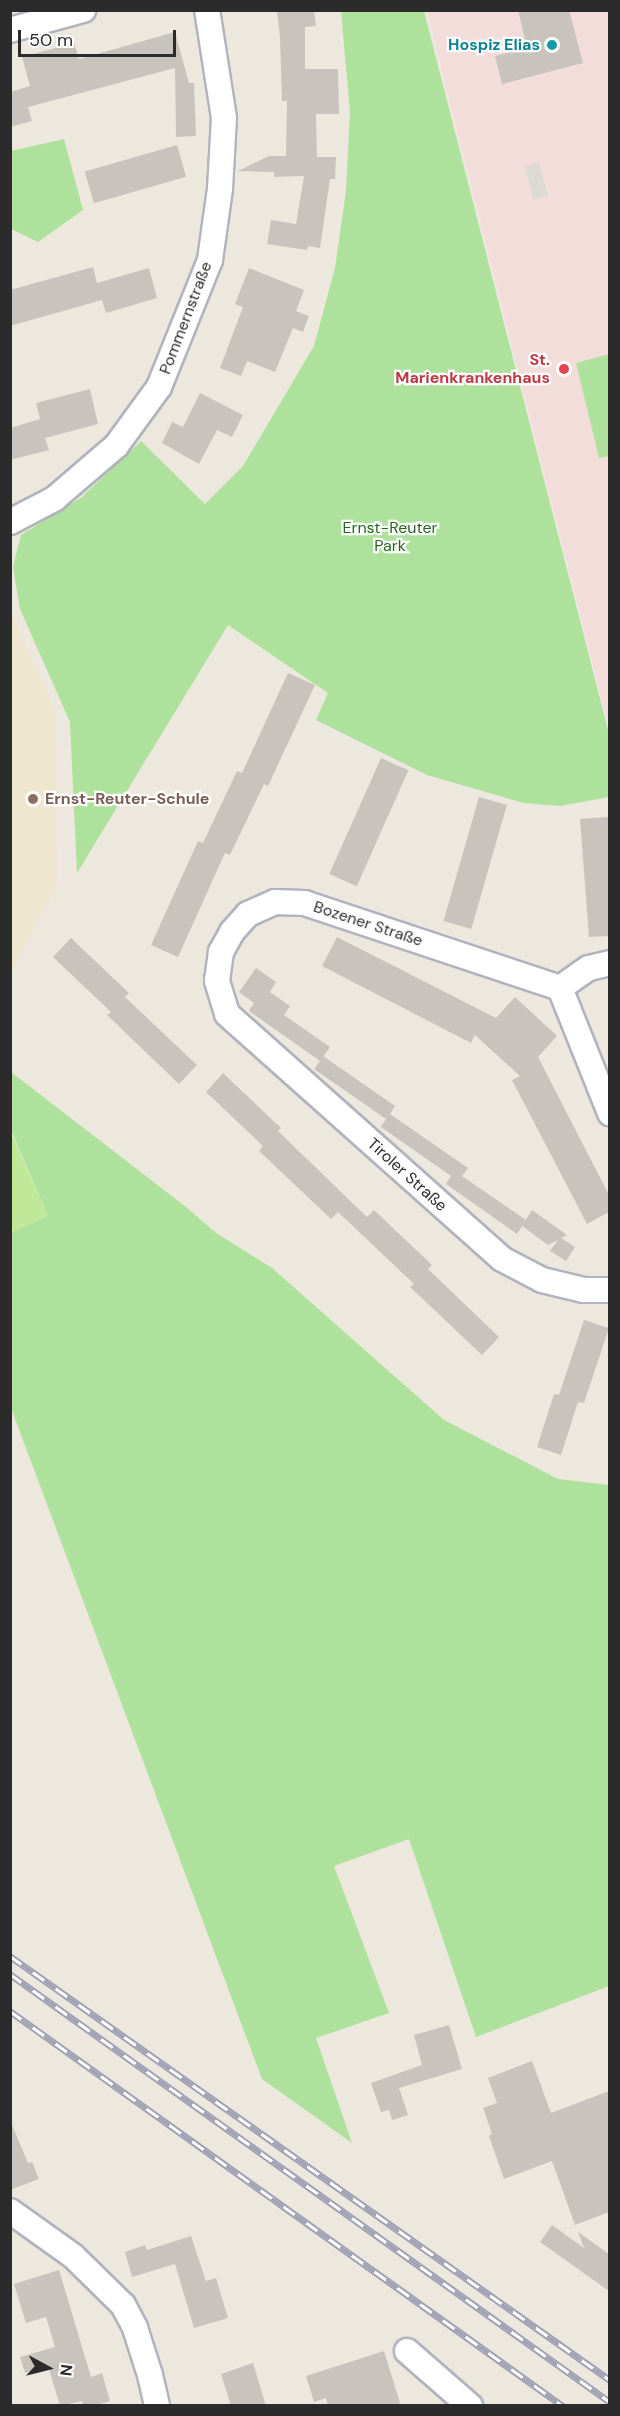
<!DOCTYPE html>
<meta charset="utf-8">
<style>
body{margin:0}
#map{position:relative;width:620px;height:2416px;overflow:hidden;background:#ede8de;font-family:"DM Sans",sans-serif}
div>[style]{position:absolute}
.education>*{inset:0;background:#eee6ce}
.medical>*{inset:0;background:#f3dddb}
.green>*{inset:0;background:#ade19c}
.pitch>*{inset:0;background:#bfe898}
.plaza>*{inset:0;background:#dddad5;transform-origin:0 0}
.building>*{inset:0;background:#c8c4bd;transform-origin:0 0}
.roads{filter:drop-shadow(2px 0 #b1b3be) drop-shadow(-2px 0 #b1b3be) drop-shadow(0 2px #b1b3be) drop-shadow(0 -2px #b1b3be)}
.street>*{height:24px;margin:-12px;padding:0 12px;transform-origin:12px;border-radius:12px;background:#fff}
.rail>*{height:7px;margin-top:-3.5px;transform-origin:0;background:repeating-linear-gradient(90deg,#fff 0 14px,#a0a1b5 0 28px);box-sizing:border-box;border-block:2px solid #a0a1b5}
.dots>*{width:16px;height:16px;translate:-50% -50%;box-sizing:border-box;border:3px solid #fff;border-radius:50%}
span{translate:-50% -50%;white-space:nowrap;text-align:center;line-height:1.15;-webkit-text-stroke:4.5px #fff;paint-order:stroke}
.culture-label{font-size:16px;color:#0d838f;font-weight:700}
.right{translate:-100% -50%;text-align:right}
.street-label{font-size:16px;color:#2b2b2b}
.health-label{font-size:16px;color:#be3a42;font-weight:700}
.park-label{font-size:16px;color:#25671c}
.education-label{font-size:16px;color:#785e54;font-weight:700}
.left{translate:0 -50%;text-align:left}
.frame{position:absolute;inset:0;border:12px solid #2b2b2b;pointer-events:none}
.north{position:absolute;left:18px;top:2338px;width:60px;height:60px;-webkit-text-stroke:4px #fff;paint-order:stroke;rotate:97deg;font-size:16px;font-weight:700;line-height:24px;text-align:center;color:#2b2b2b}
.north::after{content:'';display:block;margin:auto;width:21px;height:27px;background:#2b2b2b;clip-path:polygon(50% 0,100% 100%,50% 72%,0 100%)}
.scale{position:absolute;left:18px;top:30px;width:158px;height:27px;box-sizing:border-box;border:3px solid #2b2b2b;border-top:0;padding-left:8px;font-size:18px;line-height:21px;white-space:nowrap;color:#2b2b2b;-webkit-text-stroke:4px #fff;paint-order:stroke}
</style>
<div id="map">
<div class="education">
<i style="clip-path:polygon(11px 613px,56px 713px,57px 885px,11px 972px)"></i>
</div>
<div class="medical">
<i style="clip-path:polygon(427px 11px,609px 11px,609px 728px)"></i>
</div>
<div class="green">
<i style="clip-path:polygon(341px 11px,424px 11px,609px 734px,609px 797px,560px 806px,524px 803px,427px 775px,316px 720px,328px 693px,228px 625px,77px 873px,70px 722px,20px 609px,13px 567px,21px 535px,82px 497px,141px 441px,205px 504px,243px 466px,314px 346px,335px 268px,346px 191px,350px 112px)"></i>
<i style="clip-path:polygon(64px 139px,83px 210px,38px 242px,11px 229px,11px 151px)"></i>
<i style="clip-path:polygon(609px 354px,609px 456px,599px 458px,576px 363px)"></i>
<i style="clip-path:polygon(11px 1072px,186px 1207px,216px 1233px,272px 1268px,444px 1420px,558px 1479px,609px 1485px,609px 1986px,476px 2037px,409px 1839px,334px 1866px,389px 2013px,316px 2038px,352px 2143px,262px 2079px,11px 1408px,11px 1232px,48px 1216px,11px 1130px)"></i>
</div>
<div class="pitch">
<i style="clip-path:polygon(10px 1130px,48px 1216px,11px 1232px,10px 1232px)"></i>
</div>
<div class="plaza">
<i style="left:539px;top:162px;width:35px;height:15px;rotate:75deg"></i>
</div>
<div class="building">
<i style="clip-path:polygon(277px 10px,314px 10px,316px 26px,305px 27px,305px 69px,338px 69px,339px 114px,316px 114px,317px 157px,336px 157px,335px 179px,330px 179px,320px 248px,308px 246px,307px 250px,267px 244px,271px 220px,296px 224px,304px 176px,274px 177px,274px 172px,238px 171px,269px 156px,286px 156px,287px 101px,282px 101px,280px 38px)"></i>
<i style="clip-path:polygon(518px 10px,569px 10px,583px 63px,502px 84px,495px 56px,527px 48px)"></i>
<i style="clip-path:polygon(175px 32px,189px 83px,194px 83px,196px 136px,176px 137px,175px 68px,28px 107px,32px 121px,10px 127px,10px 92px,30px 86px,22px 57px,74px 43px,79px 59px)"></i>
<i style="left:177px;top:145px;width:33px;height:96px;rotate:74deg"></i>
<i style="clip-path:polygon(93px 267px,97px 283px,149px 268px,157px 298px,106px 313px,102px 300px,10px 326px,10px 290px)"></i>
<i style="clip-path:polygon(249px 268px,304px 290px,296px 311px,309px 316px,303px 332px,293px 328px,275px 372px,247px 361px,241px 376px,220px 368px,243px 307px,235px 304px)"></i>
<i style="clip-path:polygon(90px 389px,98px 424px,45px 438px,49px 450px,10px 460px,10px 428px,40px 419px,36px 403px)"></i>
<i style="clip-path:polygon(200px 393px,243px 415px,232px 437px,217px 430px,199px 464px,162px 443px,172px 422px,183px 427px)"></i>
<i style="clip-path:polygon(288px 673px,315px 685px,268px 786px,264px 784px,230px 855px,225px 853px,178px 957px,151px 945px,198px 841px,203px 843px,237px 771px,242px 773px)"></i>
<i style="left:381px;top:758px;width:30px;height:127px;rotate:24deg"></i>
<i style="left:479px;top:797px;width:29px;height:129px;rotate:16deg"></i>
<i style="clip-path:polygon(608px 817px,609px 936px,589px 937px,580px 819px)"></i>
<i style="clip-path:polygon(337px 937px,496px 1018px,515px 997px,557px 1036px,538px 1057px,609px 1195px,609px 1212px,587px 1224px,512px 1080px,520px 1076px,475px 1035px,471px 1043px,322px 966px)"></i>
<i style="clip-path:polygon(71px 938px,129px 993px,125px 997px,197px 1065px,179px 1084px,107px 1015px,111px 1012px,53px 957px)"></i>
<i style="clip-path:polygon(256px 968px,276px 982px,270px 992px,290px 1006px,284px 1015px,330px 1047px,321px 1060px,323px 1056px,395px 1106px,390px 1114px,468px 1168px,462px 1176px,526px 1220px,517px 1234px,446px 1184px,451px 1176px,381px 1127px,386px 1119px,314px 1069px,320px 1061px,249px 1011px,254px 1003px,239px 992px)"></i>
<i style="clip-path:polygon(223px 1073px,281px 1128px,278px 1131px,367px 1217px,374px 1210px,432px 1265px,428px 1269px,499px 1337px,482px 1355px,410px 1287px,414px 1284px,338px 1212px,331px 1219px,259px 1151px,263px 1146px,206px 1092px)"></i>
<i style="clip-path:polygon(532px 1210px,567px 1235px,561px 1238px,575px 1247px,566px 1261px,550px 1251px,558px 1240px,548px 1245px,522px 1226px)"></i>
<i style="clip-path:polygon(584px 1320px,609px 1328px,584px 1403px,578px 1402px,561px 1455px,537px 1447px,554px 1394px,559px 1395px)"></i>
<i style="clip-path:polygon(449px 2025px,462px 2069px,399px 2088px,408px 2115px,392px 2120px,389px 2110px,381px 2112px,371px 2083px,422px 2065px,414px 2035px)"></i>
<i style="clip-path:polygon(532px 2061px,551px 2113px,609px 2091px,609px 2212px,575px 2225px,552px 2161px,504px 2179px,489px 2136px,492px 2134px,483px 2108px,497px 2103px,488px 2078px)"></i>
<i style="clip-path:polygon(10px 2120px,28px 2163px,32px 2162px,39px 2179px,10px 2190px)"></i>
<i style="clip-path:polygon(552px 2225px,584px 2248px,578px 2232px,609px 2254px,609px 2291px,540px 2242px)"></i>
<i style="clip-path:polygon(191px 2236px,206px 2281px,216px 2278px,228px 2318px,194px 2328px,175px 2264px,132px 2277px,125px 2252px,145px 2245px,147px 2250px)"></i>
<i style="clip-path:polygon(59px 2270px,91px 2377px,102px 2373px,110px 2401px,93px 2406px,84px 2406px,82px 2401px,60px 2406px,48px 2366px,25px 2373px,20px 2357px,55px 2347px,46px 2317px,26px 2323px,14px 2284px)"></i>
<i style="clip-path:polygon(384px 2351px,401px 2406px,328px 2406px,326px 2398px,314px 2402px,306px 2376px)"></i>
<i style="clip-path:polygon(253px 2363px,266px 2406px,231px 2406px,221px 2374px)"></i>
</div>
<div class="roads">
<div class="street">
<i style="left:10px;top:30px;width:76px;rotate:-15.3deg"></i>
<i style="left:10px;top:522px;width:50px;rotate:-27.6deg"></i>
<i style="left:54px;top:499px;width:82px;rotate:-40.5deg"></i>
<i style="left:116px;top:446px;width:73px;rotate:-53.9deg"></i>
<i style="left:159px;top:387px;width:137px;rotate:-68.1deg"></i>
<i style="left:210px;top:260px;width:72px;rotate:-82deg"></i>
<i style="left:220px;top:189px;width:71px;rotate:-86.8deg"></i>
<i style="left:224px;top:118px;width:109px;rotate:-98.9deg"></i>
<i style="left:560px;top:988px;width:269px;rotate:-161.6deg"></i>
<i style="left:305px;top:903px;width:30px;rotate:-178deg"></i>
<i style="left:275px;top:902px;width:30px;rotate:156deg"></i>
<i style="left:248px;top:914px;width:24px;rotate:132deg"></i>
<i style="left:232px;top:932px;width:23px;rotate:119deg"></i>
<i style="left:221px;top:952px;width:29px;rotate:98deg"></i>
<i style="left:217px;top:981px;width:34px;rotate:73deg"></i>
<i style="left:227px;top:1014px;width:368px;rotate:41.7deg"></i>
<i style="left:502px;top:1259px;width:45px;rotate:27.7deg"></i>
<i style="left:542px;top:1280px;width:43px;rotate:13.4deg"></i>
<i style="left:584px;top:1290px;width:26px"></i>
<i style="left:560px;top:988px;width:135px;rotate:68.2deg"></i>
<i style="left:560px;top:988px;width:35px;rotate:-35deg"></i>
<i style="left:589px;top:968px;width:22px;rotate:-13deg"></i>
<i style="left:10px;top:2211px;width:77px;rotate:35.5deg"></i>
<i style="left:73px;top:2256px;width:70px;rotate:44.4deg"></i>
<i style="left:123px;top:2305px;width:26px;rotate:62deg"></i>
<i style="left:135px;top:2328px;width:49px;rotate:72.3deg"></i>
<i style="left:150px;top:2375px;width:32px;rotate:77deg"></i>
<i style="left:407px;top:2351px;width:84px;rotate:41.1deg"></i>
</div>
</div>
<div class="rail">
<i style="left:10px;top:1956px;width:735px;rotate:35.25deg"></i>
<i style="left:10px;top:1974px;width:737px;rotate:35.5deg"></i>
<i style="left:10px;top:2011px;width:680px;rotate:35.54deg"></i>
</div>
<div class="dots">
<i style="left:552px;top:45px;background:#0f9aa8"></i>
<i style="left:564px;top:369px;background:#e0444e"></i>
<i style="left:33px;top:799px;background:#8d6e63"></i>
</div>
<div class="culture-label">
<span class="right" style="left:540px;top:45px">Hospiz Elias</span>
</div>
<div class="street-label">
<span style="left:186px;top:318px;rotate:-69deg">Pommernstraße</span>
<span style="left:368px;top:924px;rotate:18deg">Bozener Straße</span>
<span style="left:407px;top:1175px;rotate:42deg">Tiroler Straße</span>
</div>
<div class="health-label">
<span class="right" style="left:550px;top:369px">St.<br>Marienkrankenhaus</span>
</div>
<div class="park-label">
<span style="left:390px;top:537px">Ernst-Reuter<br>Park</span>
</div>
<div class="education-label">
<span class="left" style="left:45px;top:799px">Ernst-Reuter-Schule</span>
</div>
<div class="frame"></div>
<div class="north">N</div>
<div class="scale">50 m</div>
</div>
